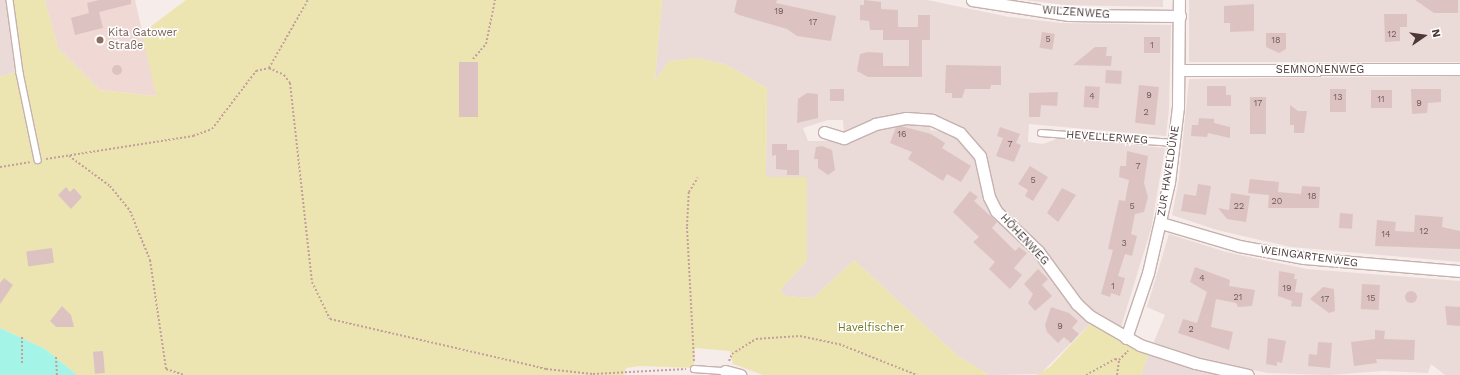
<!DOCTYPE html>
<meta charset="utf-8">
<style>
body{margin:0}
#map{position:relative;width:1460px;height:375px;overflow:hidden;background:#f6ecea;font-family:"Work Sans",sans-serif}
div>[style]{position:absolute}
.residential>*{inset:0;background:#eadad8;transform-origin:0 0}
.education>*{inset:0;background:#f0d8d4}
.green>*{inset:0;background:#ece5b1}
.water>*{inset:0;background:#a4f5e8}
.building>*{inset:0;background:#dcc3c2;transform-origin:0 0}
.round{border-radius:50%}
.path>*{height:2px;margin-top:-1px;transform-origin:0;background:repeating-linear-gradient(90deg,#c59f9c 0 2px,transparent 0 4px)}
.roads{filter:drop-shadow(1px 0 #c6b1af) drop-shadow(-1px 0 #c6b1af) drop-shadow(0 1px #c6b1af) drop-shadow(0 -1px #c6b1af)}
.service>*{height:5.5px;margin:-2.75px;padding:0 2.75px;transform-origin:2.75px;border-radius:2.75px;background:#fff}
.minor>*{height:11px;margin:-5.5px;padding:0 5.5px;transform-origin:5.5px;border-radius:5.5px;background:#fff}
.dots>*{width:11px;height:11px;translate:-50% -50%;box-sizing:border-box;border:2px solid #fff;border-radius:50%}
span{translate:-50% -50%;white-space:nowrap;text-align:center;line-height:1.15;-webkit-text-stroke:3px #fff;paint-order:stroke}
.number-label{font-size:9px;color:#6f5b5a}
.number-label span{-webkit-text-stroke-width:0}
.street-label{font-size:11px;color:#4b3837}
.education-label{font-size:11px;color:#785e54}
.left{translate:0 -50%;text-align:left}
.park-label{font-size:11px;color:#737723}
.north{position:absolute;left:1404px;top:16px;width:40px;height:40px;-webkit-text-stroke:3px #fff;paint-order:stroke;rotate:77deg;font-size:11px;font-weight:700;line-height:16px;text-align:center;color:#4b3837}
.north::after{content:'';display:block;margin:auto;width:14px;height:18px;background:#4b3837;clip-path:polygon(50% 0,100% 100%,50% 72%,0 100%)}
</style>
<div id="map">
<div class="residential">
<i style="clip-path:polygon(0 0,6px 0,15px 72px,0 77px)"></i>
<i style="clip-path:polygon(662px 0,927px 0,1009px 17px,1062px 23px,1171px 25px,1169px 109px,1166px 136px,1029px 124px,1028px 142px,1043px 144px,1059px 138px,1165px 148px,1151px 229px,1120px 330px,1081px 303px,1040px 249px,999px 207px,988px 182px,984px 155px,973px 140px,958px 128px,923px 116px,878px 121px,844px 135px,843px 120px,828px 120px,803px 128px,808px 141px,843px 141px,871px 128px,906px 121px,931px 123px,930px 130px,953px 133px,972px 150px,993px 212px,1034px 253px,1077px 310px,1092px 322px,1040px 374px,989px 375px,958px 356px,854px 260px,813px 298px,786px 296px,780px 290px,807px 261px,807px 178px,766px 177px,767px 88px,725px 64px,695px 58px,669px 61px,655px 80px)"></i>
<i style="clip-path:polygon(1025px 0,1163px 0,1163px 7px,1065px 5px)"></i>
<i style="left:1189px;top:0;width:271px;height:62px"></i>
<i style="clip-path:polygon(1460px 76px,1460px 262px,1291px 247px,1217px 230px,1172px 215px,1179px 179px,1189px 79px)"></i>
<i style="clip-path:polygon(1169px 234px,1226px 252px,1307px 269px,1460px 281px,1460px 375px,1445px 375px,1431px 364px,1428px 373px,1383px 371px,1329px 375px,1268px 373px,1204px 360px,1153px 344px,1165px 315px,1147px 307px)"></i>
<i style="clip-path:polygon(1149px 353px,1224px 375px,1141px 375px)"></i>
</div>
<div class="education">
<i style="clip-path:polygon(45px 0,135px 0,157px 96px,100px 90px,58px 48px)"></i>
</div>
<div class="green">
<i style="clip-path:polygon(6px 0,45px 0,58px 48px,100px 90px,156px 96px,142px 33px,186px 0,662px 0,655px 80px,669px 61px,695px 58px,725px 64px,767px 88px,766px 177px,807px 177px,807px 261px,780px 290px,786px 296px,813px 298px,854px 260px,958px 356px,989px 375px,763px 375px,733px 364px,730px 351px,695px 348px,694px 368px,640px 366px,626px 368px,624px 375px,77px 375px,45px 349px,0 328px,0 77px,15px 72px)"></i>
<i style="clip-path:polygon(1092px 322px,1117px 339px,1149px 353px,1141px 375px,1036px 375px,1050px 367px)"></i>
</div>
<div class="water">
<i style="clip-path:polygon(0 328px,45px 349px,77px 375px,0 375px)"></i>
</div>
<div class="building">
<i style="clip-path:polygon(99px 0,131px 0,131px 4px,99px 12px,103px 28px,75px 35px,71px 18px,89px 13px,87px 3px)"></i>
<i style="clip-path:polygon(737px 0,777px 0,776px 3px,836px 16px,831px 41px,797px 36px,787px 29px,739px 15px,734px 12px)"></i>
<i style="clip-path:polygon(864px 0,881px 2px,881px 9px,898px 10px,898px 27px,918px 27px,918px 15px,930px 15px,930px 40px,922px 40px,922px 77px,868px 77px,857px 71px,860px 54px,868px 52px,883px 53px,883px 66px,909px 66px,909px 40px,883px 40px,883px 30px,870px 30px,869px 21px,860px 20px,860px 5px,864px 5px)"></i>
<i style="clip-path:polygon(1415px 0,1458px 0,1458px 13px,1434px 13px)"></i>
<i style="clip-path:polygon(1254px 4px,1254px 31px,1230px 32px,1230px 23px,1224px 23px,1224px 6px)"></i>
<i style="clip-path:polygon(1384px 14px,1407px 14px,1407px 27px,1400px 27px,1400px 41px,1385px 42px)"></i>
<i style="left:1042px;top:32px;width:13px;height:16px;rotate:9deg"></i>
<i style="clip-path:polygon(1266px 33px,1286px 33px,1286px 49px,1279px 53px,1266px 47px)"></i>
<i style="left:1144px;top:37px;width:16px;height:16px"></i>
<i style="clip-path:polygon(1095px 47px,1107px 47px,1106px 56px,1112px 56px,1111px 66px,1073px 65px)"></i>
<i style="left:459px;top:62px;width:19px;height:55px"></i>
<i class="round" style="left:112px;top:65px;width:10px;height:10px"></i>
<i style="clip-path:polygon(946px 65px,1001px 66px,1001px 85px,991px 85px,990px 89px,965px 89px,962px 98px,952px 98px,952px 93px,945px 93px)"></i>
<i style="left:1106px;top:70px;width:16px;height:13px;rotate:4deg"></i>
<i style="left:1139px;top:85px;width:20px;height:38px;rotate:6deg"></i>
<i style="left:1085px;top:86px;width:15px;height:21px;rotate:4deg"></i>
<i style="clip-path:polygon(1207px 86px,1226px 86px,1226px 95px,1231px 95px,1231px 106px,1207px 106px)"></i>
<i style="left:830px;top:89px;width:14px;height:12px"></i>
<i style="left:1330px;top:89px;width:16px;height:23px"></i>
<i style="clip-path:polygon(1411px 89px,1441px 89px,1441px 102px,1428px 103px,1427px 113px,1412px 114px)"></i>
<i style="left:1371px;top:90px;width:21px;height:18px"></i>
<i style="clip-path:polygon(1058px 92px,1057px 106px,1041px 105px,1040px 117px,1029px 117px,1029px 93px)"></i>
<i style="clip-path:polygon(807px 93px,818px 94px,818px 118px,797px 123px,798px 99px)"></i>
<i style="left:1250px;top:97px;width:16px;height:37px"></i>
<i style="clip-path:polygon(1290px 105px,1298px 111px,1307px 111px,1304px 133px,1294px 133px,1294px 125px,1290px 125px)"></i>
<i style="clip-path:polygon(1199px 118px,1214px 119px,1214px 123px,1230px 127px,1230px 138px,1208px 133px,1207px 137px,1191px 136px,1192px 125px,1198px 125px)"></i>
<i style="clip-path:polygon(901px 126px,931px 134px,945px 143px,942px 148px,971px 166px,961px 182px,947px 174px,943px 181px,908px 159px,912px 152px,890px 143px,896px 127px)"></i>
<i style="clip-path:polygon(1000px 127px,1020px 134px,1016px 143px,1021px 145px,1014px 162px,996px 156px,1003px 138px,997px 136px)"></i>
<i style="clip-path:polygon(772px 144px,787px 144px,787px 150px,799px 150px,799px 175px,787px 175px,787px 170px,776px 169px,776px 155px,772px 156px)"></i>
<i style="clip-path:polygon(822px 146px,832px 150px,835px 170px,828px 175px,818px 168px,818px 159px,814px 159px,816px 147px)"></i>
<i style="clip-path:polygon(1127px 151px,1148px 156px,1144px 183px,1148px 197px,1144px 212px,1135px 214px,1131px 234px,1137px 236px,1132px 256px,1125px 254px,1118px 276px,1125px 278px,1120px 296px,1111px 293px,1110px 297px,1101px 294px,1113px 250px,1108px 249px,1119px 200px,1125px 201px,1129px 180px,1119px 177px,1120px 166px,1126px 166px)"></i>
<i style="clip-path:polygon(1030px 166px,1048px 177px,1033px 201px,1025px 196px,1028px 190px,1018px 184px)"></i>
<i style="clip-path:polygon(1250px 179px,1279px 182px,1278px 192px,1301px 194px,1302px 186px,1320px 187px,1319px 208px,1268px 208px,1269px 195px,1248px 193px)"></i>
<i style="clip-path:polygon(1198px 184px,1211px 186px,1206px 215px,1181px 211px,1184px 194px,1196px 196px)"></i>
<i style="clip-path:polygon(66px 187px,70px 192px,74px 188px,82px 197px,71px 209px,58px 195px)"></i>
<i style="clip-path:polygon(1062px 188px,1076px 195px,1058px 222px,1047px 213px)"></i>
<i style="clip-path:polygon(970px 191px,978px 197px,974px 201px,997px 222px,992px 228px,1015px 251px,1019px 247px,1027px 253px,1014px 268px,1022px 275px,1010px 289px,989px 269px,995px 262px,973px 242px,979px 237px,953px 212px)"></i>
<i style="clip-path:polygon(1231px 193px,1250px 196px,1246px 222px,1227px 219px,1218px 208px,1229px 210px)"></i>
<i style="left:1340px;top:213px;width:13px;height:15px;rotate:4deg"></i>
<i style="clip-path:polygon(1415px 215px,1443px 217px,1442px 227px,1460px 231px,1460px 249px,1375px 246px,1377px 220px,1396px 222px,1395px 231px,1414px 232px)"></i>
<i style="left:52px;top:248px;width:15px;height:26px;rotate:82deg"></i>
<i style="clip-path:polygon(1195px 267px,1230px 280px,1229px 286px,1255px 290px,1252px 306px,1238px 307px,1236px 303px,1216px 299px,1211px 327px,1233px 332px,1229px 350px,1178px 333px,1183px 319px,1197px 323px,1207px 292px,1190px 282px)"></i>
<i style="clip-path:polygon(1038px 269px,1048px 279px,1042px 285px,1052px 296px,1035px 311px,1028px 303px,1033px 294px,1024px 284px)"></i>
<i style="clip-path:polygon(1279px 271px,1295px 274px,1294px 279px,1297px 279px,1295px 292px,1303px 293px,1301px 307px,1291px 306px,1292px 301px,1278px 296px)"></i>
<i style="clip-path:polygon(4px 278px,13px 285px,0 304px,0 283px)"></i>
<i style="left:1362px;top:284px;width:18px;height:25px;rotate:3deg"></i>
<i style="clip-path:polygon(1323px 287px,1334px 289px,1335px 311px,1329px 313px,1310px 299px)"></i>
<i class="round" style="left:1405px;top:291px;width:12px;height:12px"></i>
<i style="clip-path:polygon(62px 306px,71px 315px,74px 327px,56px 327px,50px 321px)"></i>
<i style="clip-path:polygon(1445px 306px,1460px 307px,1460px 326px,1447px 325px)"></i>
<i style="clip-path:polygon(1051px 307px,1069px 313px,1078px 321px,1072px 328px,1079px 334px,1071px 343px,1064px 337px,1058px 343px,1047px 332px,1045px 325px)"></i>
<i style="clip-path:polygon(1375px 330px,1385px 331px,1384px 339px,1415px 340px,1414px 360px,1376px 359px,1377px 363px,1354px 366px,1351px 342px,1375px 339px)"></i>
<i style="clip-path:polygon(1268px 338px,1286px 341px,1282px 363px,1277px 362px,1277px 366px,1266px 364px)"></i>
<i style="clip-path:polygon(1318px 342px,1332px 343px,1330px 368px,1308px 366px,1309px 354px,1317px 355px)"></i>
<i style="left:103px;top:351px;width:22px;height:10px;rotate:85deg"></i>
</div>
<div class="path">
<i style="left:473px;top:59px;width:20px;rotate:-49deg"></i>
<i style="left:486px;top:44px;width:45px;rotate:-78.4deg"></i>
<i style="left:269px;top:68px;width:78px;rotate:-60.2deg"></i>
<i style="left:69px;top:156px;width:51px;rotate:36.2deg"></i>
<i style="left:110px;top:186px;width:32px;rotate:51deg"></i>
<i style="left:130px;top:211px;width:53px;rotate:67.8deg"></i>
<i style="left:150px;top:260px;width:110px;rotate:81.6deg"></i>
<i style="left:166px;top:369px;width:19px;rotate:18deg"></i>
<i style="left:46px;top:159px;width:149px;rotate:-8.9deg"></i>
<i style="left:193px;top:136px;width:20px;rotate:-20deg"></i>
<i style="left:212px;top:129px;width:73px;rotate:-52.8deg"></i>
<i style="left:256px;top:71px;width:13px;rotate:-13deg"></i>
<i style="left:269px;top:68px;width:17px;rotate:25deg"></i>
<i style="left:284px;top:75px;width:10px;rotate:53deg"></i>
<i style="left:290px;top:83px;width:200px;rotate:83.7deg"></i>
<i style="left:312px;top:282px;width:41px;rotate:64.1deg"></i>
<i style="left:330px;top:319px;width:222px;rotate:13deg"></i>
<i style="left:546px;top:369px;width:47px;rotate:6.1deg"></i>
<i style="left:593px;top:374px;width:93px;rotate:-3.1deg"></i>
<i style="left:0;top:167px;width:30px;rotate:-9deg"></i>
<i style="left:22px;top:337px;width:28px;rotate:90deg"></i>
<i style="left:56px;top:357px;width:18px;rotate:87deg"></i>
<i style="left:694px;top:361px;width:135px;rotate:-93deg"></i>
<i style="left:687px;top:226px;width:34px;rotate:-87deg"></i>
<i style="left:689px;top:192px;width:17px;rotate:-59deg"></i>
<i style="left:729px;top:361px;width:8px;rotate:-67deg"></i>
<i style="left:732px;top:354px;width:28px;rotate:-32deg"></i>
<i style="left:756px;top:339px;width:44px;rotate:-3.9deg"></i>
<i style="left:800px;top:336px;width:40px;rotate:12deg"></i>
<i style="left:839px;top:344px;width:84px;rotate:21.7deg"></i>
<i style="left:1086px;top:375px;width:33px;rotate:-29deg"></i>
<i style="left:1115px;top:359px;width:4px;rotate:14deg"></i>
<i style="left:1117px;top:375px;width:15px;rotate:-82deg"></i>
<i style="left:1119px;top:360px;width:13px;rotate:-45deg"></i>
</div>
<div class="roads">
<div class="service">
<i style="left:10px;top:0;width:74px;rotate:82.2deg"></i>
<i style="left:20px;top:73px;width:89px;rotate:78.3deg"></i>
<i style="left:1041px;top:133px;width:133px;rotate:4.3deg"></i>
<i style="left:694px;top:369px;width:31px;rotate:4deg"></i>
</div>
<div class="minor">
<i style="left:972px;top:0;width:98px;rotate:8.8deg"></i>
<i style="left:1069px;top:15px;width:111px;rotate:0.5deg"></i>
<i style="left:1179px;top:70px;width:281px;rotate:-0.2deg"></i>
<i style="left:824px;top:132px;width:21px;rotate:17deg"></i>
<i style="left:844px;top:138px;width:34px;rotate:-24deg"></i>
<i style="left:875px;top:124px;width:32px;rotate:-11deg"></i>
<i style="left:906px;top:118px;width:26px;rotate:4deg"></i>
<i style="left:932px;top:120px;width:31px;rotate:25deg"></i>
<i style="left:960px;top:133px;width:30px;rotate:49deg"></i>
<i style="left:980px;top:156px;width:42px;rotate:77.6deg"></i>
<i style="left:989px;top:197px;width:16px;rotate:63deg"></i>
<i style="left:996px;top:211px;width:58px;rotate:43.6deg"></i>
<i style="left:1038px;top:251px;width:66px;rotate:53.7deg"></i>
<i style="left:1077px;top:304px;width:18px;rotate:43deg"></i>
<i style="left:1090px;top:316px;width:58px;rotate:30.1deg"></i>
<i style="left:1140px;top:345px;width:58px;rotate:18.1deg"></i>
<i style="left:1195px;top:363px;width:54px;rotate:12.8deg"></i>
<i style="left:1161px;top:223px;width:81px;rotate:16.4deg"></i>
<i style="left:1239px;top:246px;width:66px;rotate:10.5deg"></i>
<i style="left:1304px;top:258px;width:157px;rotate:4.8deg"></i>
<i style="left:1126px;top:338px;width:69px;rotate:-71.3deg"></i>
<i style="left:1148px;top:273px;width:93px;rotate:-77deg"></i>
<i style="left:1169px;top:182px;width:76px;rotate:-83.2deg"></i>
<i style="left:1178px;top:107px;width:107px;rotate:-89.5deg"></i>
<i style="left:725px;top:371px;width:16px;rotate:15deg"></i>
</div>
</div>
<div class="dots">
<i style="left:100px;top:40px;background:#8d6e63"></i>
</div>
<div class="number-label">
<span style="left:779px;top:11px">19</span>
<span style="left:813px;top:22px">17</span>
<span style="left:1392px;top:34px">12</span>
<span style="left:1048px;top:39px">5</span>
<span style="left:1276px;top:40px">18</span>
<span style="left:1152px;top:45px">1</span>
<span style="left:1149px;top:95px">9</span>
<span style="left:1092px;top:96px">4</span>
<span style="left:1338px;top:97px">13</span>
<span style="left:1381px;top:99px">11</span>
<span style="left:1258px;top:103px">17</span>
<span style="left:1419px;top:103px">9</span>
<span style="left:1146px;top:112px">2</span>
<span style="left:902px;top:134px">16</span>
<span style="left:1010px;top:144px">7</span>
<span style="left:1138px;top:166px">7</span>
<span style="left:1033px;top:180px">5</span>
<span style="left:1312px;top:196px">18</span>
<span style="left:1277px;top:201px">20</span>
<span style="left:1132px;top:206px">5</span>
<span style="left:1239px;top:206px">22</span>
<span style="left:1424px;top:231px">12</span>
<span style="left:1386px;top:234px">14</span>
<span style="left:1124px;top:243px">3</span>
<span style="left:1202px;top:278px">4</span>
<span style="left:1113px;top:286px">1</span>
<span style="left:1287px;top:288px">19</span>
<span style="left:1238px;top:297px">21</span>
<span style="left:1371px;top:298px">15</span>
<span style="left:1325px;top:299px">17</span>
<span style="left:1060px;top:326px">9</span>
<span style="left:1191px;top:329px">2</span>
</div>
<div class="street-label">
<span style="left:1076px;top:13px;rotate:4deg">WILZENWEG</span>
<span style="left:1320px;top:70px">SEMNONENWEG</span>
<span style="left:1107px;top:138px;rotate:4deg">HEVELLERWEG</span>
<span style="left:1169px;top:171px;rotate:-81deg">ZUR HAVELDÜNE</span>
<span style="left:1024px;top:240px;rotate:47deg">HÖHENWEG</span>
<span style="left:1309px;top:257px;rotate:8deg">WEINGARTENWEG</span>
</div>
<div class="education-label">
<span class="left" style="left:108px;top:40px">Kita Gatower<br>Straße</span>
</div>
<div class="park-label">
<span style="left:871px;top:328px">Havelfischer</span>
</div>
<div class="north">N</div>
</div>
